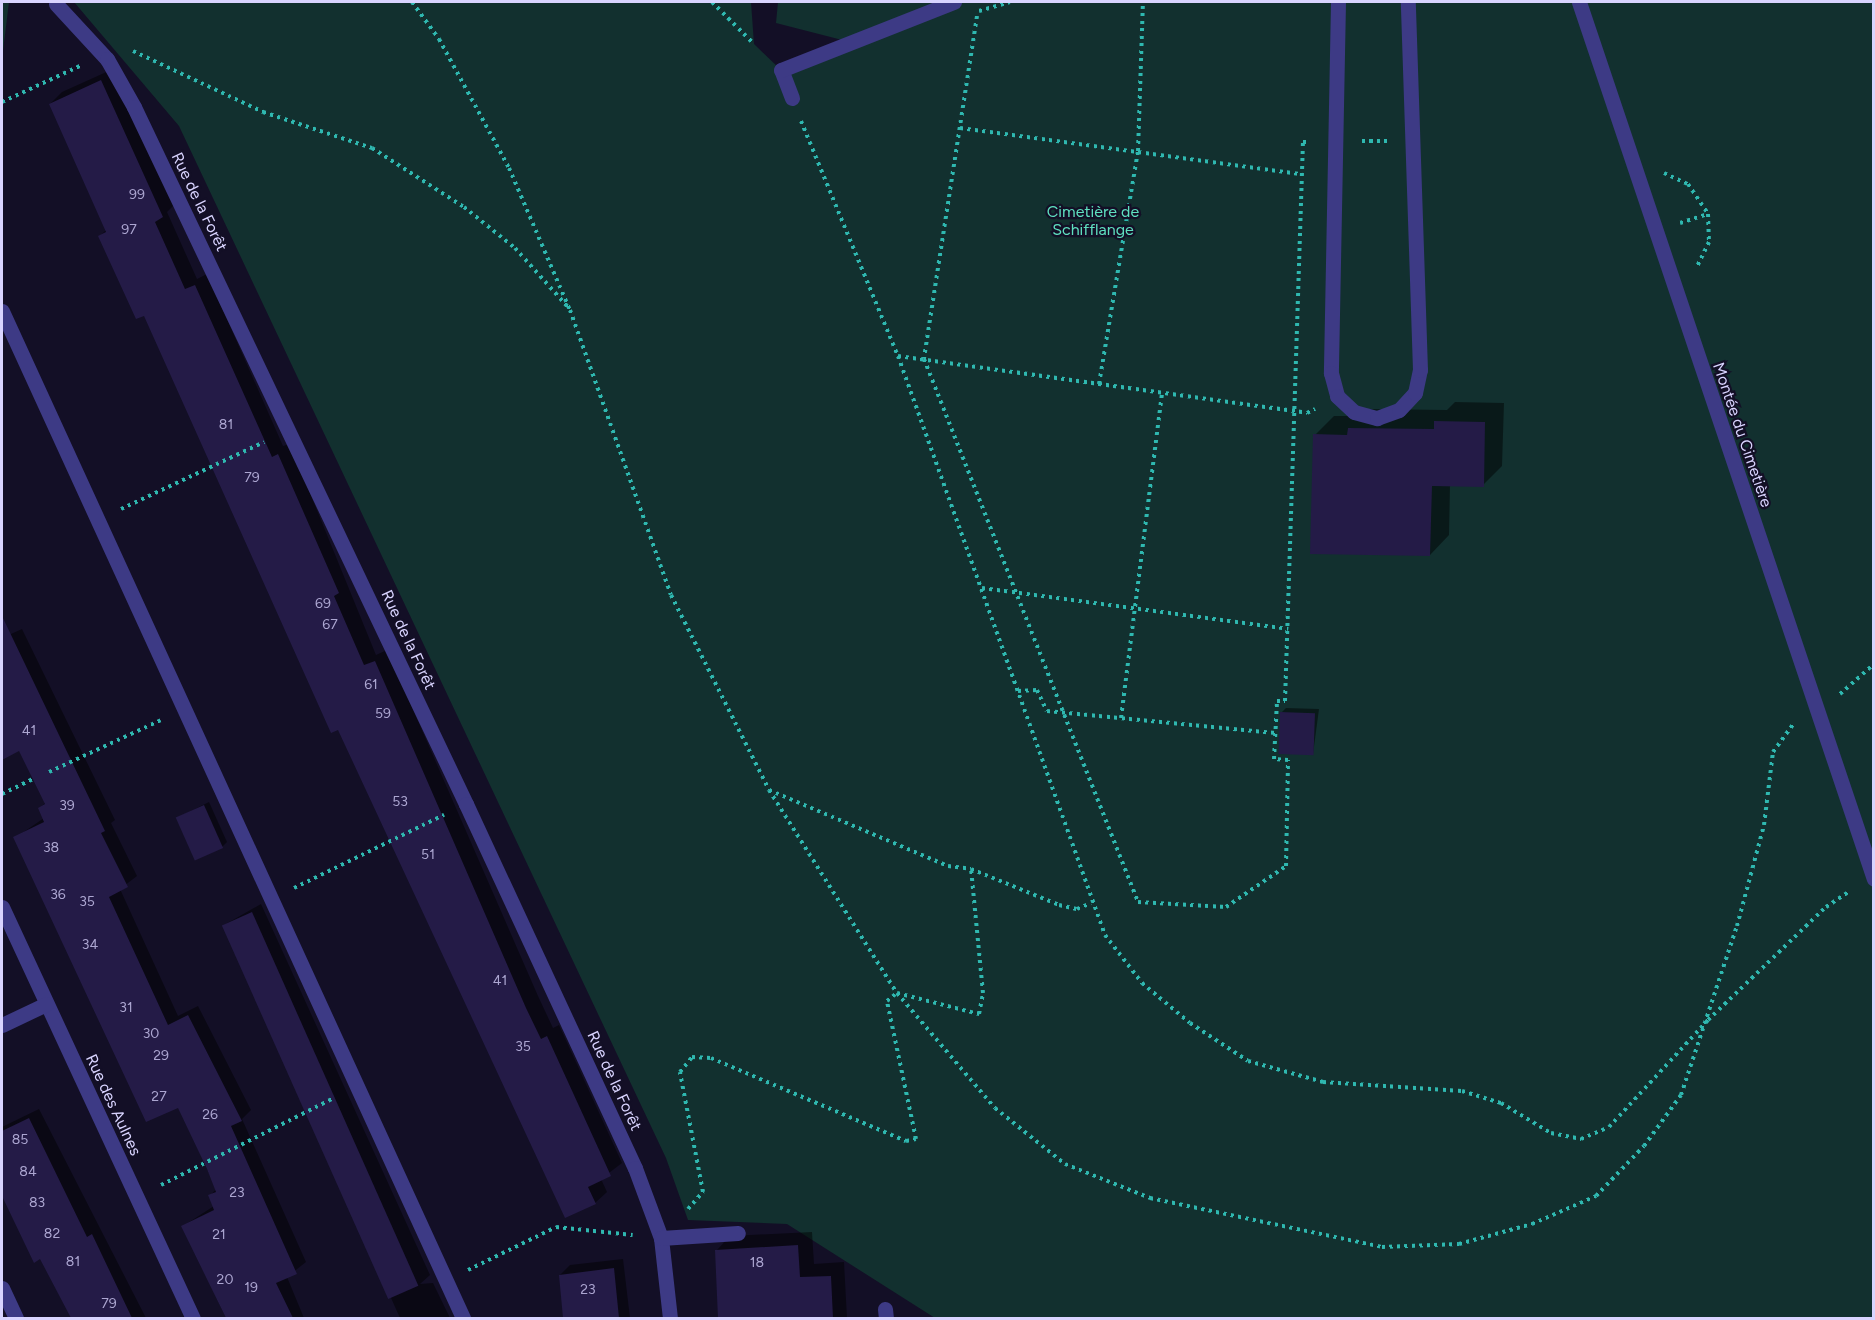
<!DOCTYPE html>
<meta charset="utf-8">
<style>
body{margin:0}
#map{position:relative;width:1875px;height:1320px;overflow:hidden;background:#130f26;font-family:Figtree,sans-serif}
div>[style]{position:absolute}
.green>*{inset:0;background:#12302f}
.shadow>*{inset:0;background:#0007}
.building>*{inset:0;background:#241b47;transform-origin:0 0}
.path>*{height:4px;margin-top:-2px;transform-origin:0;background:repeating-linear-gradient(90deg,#2fb8b0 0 3px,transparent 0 7.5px)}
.minor>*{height:15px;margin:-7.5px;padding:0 7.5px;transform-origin:7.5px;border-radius:7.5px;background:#3d3a85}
span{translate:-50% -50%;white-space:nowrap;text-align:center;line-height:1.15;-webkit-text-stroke:4.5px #130f26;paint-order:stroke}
.number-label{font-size:14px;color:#aca6d1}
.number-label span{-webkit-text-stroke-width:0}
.street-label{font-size:16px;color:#d9d4ff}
.park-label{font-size:16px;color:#5fe0c0}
.frame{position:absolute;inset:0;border:3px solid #d9d4ff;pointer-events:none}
</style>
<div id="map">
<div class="green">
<i style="clip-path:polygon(2px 2px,9px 2px,2px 59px)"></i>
<i style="clip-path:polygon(74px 2px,751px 2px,754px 44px,781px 70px,850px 42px,776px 23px,778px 2px,1873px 2px,1873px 1318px,935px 1318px,787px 1224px,688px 1220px,666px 1158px,179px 126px)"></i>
</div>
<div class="shadow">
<i style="clip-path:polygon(113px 69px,174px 205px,167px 212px,197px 279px,207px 274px,283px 446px,290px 444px,376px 655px,387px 650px,538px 996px,553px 1028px,559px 1025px,622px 1163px,601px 1179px,607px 1192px,595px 1203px,145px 314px,100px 236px,107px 229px,50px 104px,62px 92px)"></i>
<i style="clip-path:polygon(1455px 402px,1504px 403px,1502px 466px,1483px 485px,1450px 485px,1449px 535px,1430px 555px,1315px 435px,1334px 416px,1362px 416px,1369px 409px,1447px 410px)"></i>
<i style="clip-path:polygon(22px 629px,115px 820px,111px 823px,137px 876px,120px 889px,178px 1016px,198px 1006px,251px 1110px,242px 1119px,306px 1262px,287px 1277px,304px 1318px,226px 1318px,183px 1226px,214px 1206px,210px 1196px,216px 1189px,179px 1106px,15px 838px,44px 818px,40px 808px,46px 802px,20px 749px,10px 754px,2px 729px,2px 638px)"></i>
<i style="clip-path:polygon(1286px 708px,1319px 709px,1313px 754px,1281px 713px)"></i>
<i style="clip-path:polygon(209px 802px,227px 842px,222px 847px,177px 818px)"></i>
<i style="clip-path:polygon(261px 904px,430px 1275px,420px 1284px,433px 1283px,450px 1318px,400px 1318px,224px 925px)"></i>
<i style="clip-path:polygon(39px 1109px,146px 1318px,73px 1318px,41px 1257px,35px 1261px,2px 1192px,2px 1127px)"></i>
<i style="clip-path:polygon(812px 1232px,814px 1264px,844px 1262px,847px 1318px,720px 1318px,716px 1251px,730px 1236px)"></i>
<i style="clip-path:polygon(623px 1259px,630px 1318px,565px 1318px,560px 1275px,570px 1265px)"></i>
</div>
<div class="building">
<i style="clip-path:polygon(101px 80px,163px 217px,155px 222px,185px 289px,195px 285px,272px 457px,278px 454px,339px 593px,334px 596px,364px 665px,375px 661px,526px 1008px,541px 1039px,547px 1036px,611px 1176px,588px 1187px,596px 1204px,565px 1218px,338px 730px,331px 733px,144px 316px,136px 319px,98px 236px,106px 232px,49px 104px)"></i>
<i style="clip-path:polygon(1434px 421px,1485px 422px,1484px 487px,1432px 486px,1430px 556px,1310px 554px,1313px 434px,1347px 435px,1348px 428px,1434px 429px)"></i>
<i style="clip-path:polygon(2px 616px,105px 831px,101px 833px,128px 887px,109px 897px,168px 1025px,188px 1015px,242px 1121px,231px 1126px,297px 1274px,276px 1283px,293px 1318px,226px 1318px,181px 1226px,214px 1210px,208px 1195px,216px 1192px,207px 1169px,178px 1108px,146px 1122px,13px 837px,44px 822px,38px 808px,45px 804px,19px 751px,2px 760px)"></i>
<i style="left:1280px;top:712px;width:35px;height:42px;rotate:2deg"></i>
<i style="left:204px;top:805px;width:47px;height:31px;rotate:66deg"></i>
<i style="left:252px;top:912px;width:409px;height:33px;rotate:66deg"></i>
<i style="clip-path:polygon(29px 1118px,87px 1237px,92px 1234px,132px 1318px,71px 1318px,40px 1259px,34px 1263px,2px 1196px,2px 1131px)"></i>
<i style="clip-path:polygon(798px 1245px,800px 1277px,831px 1276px,833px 1318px,718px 1318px,715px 1250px)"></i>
<i style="clip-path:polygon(614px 1268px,619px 1318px,563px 1318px,559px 1275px)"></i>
</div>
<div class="path">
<i style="left:412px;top:2px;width:46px;rotate:53.9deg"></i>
<i style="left:439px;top:39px;width:147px;rotate:61.5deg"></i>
<i style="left:509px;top:168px;width:155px;rotate:66.8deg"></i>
<i style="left:570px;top:310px;width:302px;rotate:70.5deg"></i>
<i style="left:671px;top:595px;width:218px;rotate:63.3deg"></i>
<i style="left:769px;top:790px;width:240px;rotate:57.8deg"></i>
<i style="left:897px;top:993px;width:151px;rotate:49.6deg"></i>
<i style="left:995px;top:1108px;width:90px;rotate:38.7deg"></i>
<i style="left:1065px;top:1164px;width:92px;rotate:21.8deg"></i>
<i style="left:1150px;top:1198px;width:237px;rotate:11.9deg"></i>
<i style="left:1382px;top:1247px;width:77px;rotate:-2.2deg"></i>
<i style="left:1459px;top:1244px;width:76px;rotate:-15.3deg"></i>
<i style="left:1532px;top:1224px;width:70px;rotate:-23.6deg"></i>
<i style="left:1596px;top:1196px;width:69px;rotate:-46.2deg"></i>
<i style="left:1644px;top:1146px;width:63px;rotate:-54deg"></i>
<i style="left:1681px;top:1095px;width:178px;rotate:-71.7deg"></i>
<i style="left:1737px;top:926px;width:105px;rotate:-75deg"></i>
<i style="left:1764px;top:825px;width:74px;rotate:-83deg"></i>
<i style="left:1773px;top:752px;width:34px;rotate:-54deg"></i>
<i style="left:712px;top:2px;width:59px;rotate:45deg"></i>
<i style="left:979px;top:11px;width:32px;rotate:-16deg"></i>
<i style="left:977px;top:16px;width:347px;rotate:98.8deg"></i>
<i style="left:924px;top:359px;width:584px;rotate:68.49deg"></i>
<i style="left:1138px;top:902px;width:88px;rotate:3.3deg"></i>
<i style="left:1226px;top:907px;width:73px;rotate:-34.3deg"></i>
<i style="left:1286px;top:866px;width:106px;rotate:-88.9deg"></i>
<i style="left:1288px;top:760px;width:14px;rotate:-176deg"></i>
<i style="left:1274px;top:759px;width:58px;rotate:-87deg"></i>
<i style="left:1277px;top:701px;width:8px"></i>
<i style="left:1285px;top:701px;width:559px;rotate:-88.16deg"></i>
<i style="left:1303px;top:142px;width:7px"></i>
<i style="left:133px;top:51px;width:144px;rotate:25.1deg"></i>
<i style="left:263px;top:112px;width:115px;rotate:18.3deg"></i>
<i style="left:372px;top:148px;width:109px;rotate:32.7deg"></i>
<i style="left:464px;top:207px;width:65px;rotate:38.8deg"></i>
<i style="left:515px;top:248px;width:79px;rotate:48.1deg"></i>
<i style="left:2px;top:102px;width:86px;rotate:-24.8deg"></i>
<i style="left:801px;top:121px;width:254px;rotate:67.6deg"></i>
<i style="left:898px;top:356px;width:615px;rotate:70.33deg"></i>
<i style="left:1105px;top:935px;width:61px;rotate:52.4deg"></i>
<i style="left:1142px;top:983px;width:62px;rotate:39.8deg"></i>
<i style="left:1190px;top:1023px;width:69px;rotate:33.2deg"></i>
<i style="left:1248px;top:1061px;width:78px;rotate:15.6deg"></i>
<i style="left:1323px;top:1082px;width:139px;rotate:3.7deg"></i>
<i style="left:1462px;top:1091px;width:41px;rotate:17.1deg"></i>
<i style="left:1501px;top:1103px;width:58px;rotate:31deg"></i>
<i style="left:1551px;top:1133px;width:31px;rotate:11deg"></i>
<i style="left:1581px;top:1139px;width:30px;rotate:-23deg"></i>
<i style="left:1609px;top:1127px;width:146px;rotate:-47.2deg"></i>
<i style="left:1708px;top:1020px;width:163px;rotate:-43.8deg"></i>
<i style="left:1826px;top:907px;width:29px;rotate:-34deg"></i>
<i style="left:960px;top:128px;width:345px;rotate:7.7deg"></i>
<i style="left:1362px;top:141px;width:26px"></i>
<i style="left:1664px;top:173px;width:26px;rotate:25deg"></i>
<i style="left:1688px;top:184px;width:36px;rotate:56deg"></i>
<i style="left:1708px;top:214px;width:28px;rotate:88deg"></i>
<i style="left:1709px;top:242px;width:28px;rotate:116deg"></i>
<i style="left:1680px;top:223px;width:28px;rotate:-18deg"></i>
<i style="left:898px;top:356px;width:413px;rotate:7.9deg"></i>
<i style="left:1307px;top:413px;width:9px;rotate:-27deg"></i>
<i style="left:1099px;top:384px;width:236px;rotate:-80.5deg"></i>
<i style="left:1138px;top:151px;width:149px;rotate:-88.1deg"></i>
<i style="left:121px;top:509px;width:158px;rotate:-25.1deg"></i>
<i style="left:982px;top:588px;width:309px;rotate:7.6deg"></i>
<i style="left:1018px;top:691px;width:19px;rotate:-3deg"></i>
<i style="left:1037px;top:690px;width:23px;rotate:65deg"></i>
<i style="left:1047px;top:711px;width:230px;rotate:5.5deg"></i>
<i style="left:1840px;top:694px;width:45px;rotate:-41.4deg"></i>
<i style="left:1121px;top:718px;width:328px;rotate:-82.8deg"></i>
<i style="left:49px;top:772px;width:123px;rotate:-24.9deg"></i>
<i style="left:769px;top:790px;width:194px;rotate:23deg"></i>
<i style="left:948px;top:866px;width:23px;rotate:7deg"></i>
<i style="left:2px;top:794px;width:34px;rotate:-26deg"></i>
<i style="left:294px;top:888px;width:167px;rotate:-26deg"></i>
<i style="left:161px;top:1185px;width:194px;rotate:-26.7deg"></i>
<i style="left:688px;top:1209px;width:23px;rotate:-49deg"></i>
<i style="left:703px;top:1192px;width:122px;rotate:-100.9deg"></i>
<i style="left:680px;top:1072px;width:19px;rotate:-51deg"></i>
<i style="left:692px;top:1057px;width:19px;rotate:3deg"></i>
<i style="left:711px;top:1058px;width:212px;rotate:23.1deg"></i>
<i style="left:906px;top:1141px;width:10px;rotate:-11deg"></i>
<i style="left:916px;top:1139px;width:141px;rotate:-101.9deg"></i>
<i style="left:887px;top:1001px;width:13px;rotate:-39deg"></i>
<i style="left:897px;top:993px;width:85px;rotate:14.4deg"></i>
<i style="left:979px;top:1014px;width:21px;rotate:-79deg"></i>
<i style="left:983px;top:993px;width:125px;rotate:-95.5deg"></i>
<i style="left:971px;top:869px;width:95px;rotate:22.2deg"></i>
<i style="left:1059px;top:905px;width:18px;rotate:13deg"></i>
<i style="left:1077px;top:909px;width:15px;rotate:-23deg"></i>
<i style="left:468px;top:1270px;width:98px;rotate:-26deg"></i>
<i style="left:556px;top:1227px;width:77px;rotate:5.9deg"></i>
</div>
<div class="minor">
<i style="left:1338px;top:2px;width:371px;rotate:91.1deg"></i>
<i style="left:1331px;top:373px;width:24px;rotate:75deg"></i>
<i style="left:1337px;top:396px;width:23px;rotate:43deg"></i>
<i style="left:1354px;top:412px;width:24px;rotate:15deg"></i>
<i style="left:1377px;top:418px;width:23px;rotate:-20deg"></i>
<i style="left:1399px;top:410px;width:23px;rotate:-47deg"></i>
<i style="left:1415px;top:393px;width:24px;rotate:-78deg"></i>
<i style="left:1420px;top:370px;width:368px;rotate:-91.9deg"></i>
<i style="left:1579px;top:2px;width:925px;rotate:71.41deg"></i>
<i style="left:56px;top:4px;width:75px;rotate:47.2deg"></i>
<i style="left:107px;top:59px;width:55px;rotate:60.6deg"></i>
<i style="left:134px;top:107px;width:772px;rotate:64.53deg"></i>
<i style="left:466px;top:804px;width:401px;rotate:65.1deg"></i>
<i style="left:635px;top:1168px;width:75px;rotate:69.6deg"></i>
<i style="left:661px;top:1238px;width:81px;rotate:83.6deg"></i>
<i style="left:792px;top:98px;width:30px;rotate:-111deg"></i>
<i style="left:781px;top:70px;width:186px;rotate:-21.5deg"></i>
<i style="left:2px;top:311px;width:1108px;rotate:65.4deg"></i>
<i style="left:2px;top:907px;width:453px;rotate:65.1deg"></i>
<i style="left:2px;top:1025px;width:49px;rotate:-25.5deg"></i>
<i style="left:661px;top:1238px;width:77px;rotate:-3.7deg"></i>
<i style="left:2px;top:1288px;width:33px;rotate:65deg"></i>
<i style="left:885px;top:1309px;width:9px;rotate:84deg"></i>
</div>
<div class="number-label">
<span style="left:137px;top:195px">99</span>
<span style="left:129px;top:230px">97</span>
<span style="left:226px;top:425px">81</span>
<span style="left:252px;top:478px">79</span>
<span style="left:323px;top:604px">69</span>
<span style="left:330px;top:625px">67</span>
<span style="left:371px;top:685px">61</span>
<span style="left:383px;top:714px">59</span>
<span style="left:29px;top:731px">41</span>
<span style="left:400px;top:802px">53</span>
<span style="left:67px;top:806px">39</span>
<span style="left:51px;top:848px">38</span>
<span style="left:428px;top:855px">51</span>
<span style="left:58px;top:895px">36</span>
<span style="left:87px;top:902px">35</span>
<span style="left:90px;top:945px">34</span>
<span style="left:500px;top:981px">41</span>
<span style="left:126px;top:1008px">31</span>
<span style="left:151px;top:1034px">30</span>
<span style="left:523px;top:1047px">35</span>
<span style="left:161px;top:1056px">29</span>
<span style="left:159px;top:1097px">27</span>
<span style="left:210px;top:1115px">26</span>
<span style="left:20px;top:1140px">85</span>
<span style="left:28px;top:1172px">84</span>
<span style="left:237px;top:1193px">23</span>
<span style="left:37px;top:1203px">83</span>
<span style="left:52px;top:1234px">82</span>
<span style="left:219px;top:1235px">21</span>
<span style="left:73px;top:1262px">81</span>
<span style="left:757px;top:1263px">18</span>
<span style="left:225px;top:1280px">20</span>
<span style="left:251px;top:1288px">19</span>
<span style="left:588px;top:1290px">23</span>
<span style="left:109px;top:1304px">79</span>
</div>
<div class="street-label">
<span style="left:199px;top:202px;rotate:64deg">Rue de la Forêt</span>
<span style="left:1742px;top:435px;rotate:71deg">Montée du Cimetière</span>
<span style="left:408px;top:640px;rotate:65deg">Rue de la Forêt</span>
<span style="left:614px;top:1081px;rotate:65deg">Rue de la Forêt</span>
<span style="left:113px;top:1105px;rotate:65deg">Rue des Aulnes</span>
</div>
<div class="park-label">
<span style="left:1093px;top:221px">Cimetière de<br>Schifflange</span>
</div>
<div class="frame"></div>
</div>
